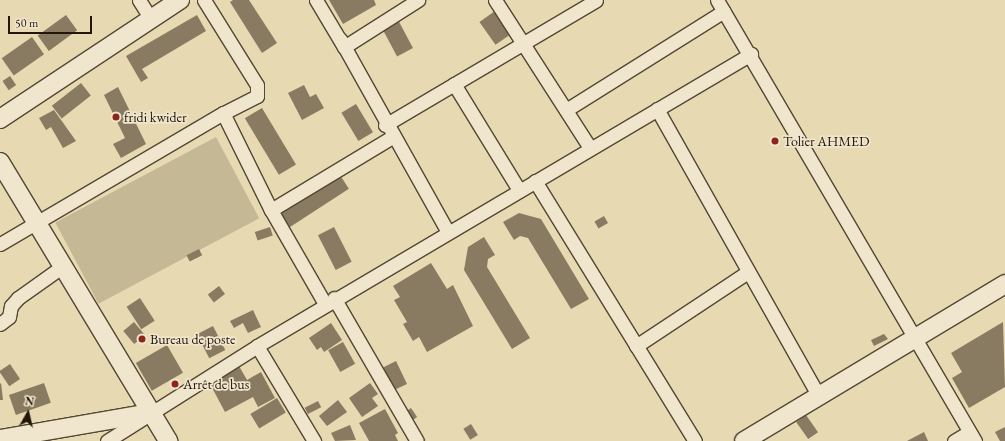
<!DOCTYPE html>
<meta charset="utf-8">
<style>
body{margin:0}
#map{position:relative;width:1005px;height:441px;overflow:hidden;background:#e7d9b2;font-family:"EB Garamond",serif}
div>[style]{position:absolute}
.green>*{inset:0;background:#c5b895;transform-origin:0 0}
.building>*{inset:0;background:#887b61;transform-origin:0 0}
.roads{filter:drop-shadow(1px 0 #524733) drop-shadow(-1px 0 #524733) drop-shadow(0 1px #524733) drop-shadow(0 -1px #524733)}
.street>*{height:13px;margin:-6.5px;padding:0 6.5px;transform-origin:6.5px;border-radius:6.5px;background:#efe6cd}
.secondary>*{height:18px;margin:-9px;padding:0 9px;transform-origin:9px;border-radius:9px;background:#efe6cd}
.dots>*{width:11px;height:11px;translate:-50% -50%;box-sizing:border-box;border:2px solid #efe6cd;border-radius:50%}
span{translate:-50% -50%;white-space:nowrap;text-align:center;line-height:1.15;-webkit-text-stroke:3.5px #efe6cd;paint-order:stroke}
.poi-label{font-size:14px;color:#211609}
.left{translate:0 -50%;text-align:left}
.north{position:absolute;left:8px;top:393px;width:40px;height:40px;-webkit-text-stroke:3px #efe6cd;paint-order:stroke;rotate:8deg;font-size:11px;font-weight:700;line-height:16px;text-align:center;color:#211609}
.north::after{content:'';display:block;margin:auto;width:14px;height:18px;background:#211609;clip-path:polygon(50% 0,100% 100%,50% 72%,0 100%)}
.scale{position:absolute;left:8px;top:16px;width:84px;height:18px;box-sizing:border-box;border:2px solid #211609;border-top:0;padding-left:5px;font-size:12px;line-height:14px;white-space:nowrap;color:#211609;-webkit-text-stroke:3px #efe6cd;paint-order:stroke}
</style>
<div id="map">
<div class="green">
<i style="left:216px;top:137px;width:92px;height:182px;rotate:62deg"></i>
</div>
<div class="building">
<i style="clip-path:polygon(233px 0,249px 0,277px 43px,262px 53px,230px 2px)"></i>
<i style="clip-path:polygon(329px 0,374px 0,376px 5px,343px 24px)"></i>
<i style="left:495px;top:11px;width:28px;height:19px;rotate:55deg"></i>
<i style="left:66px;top:15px;width:19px;height:35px;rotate:54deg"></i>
<i style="clip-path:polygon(197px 15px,206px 31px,142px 69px,148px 78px,141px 82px,126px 56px)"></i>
<i style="left:397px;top:18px;width:34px;height:18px;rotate:62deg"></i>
<i style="left:32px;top:37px;width:21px;height:37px;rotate:55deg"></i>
<i style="left:10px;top:76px;width:11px;height:9px;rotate:56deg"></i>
<i style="left:81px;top:83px;width:16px;height:37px;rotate:52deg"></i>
<i style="clip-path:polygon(304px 85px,310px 97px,316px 94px,324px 108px,302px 120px,288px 93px)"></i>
<i style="clip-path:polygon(118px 87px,146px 144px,121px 158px,113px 144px,125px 138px,104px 95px)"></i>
<i style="left:356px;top:104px;width:33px;height:17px;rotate:59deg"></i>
<i style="left:262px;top:108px;width:66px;height:20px;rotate:59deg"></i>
<i style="clip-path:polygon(54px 110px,76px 141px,63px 148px,51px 127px,46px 130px,39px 118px)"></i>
<i style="left:338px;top:172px;width:20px;height:72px;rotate:57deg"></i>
<i style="clip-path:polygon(519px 213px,541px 219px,589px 299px,571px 309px,528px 238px,520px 236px,514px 240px,503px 222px)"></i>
<i style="left:604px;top:216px;width:8px;height:11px;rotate:60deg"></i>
<i style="left:270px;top:227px;width:9px;height:16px;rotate:72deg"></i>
<i style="left:334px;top:227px;width:39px;height:18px;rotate:63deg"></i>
<i style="clip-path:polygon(484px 237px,495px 255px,488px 259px,487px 267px,530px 338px,512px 349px,464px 270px,468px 247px)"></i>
<i style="left:199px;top:249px;width:7px;height:14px;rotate:63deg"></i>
<i style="clip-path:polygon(431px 263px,447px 289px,453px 285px,473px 326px,427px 352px,419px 337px,413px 341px,403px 324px,407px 322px,394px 300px,400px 297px,393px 286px)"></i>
<i style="left:219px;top:286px;width:10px;height:14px;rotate:53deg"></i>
<i style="left:140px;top:298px;width:27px;height:16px;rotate:57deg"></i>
<i style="clip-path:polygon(253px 310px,261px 327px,248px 333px,243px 323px,234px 328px,230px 321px)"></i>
<i style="left:134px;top:322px;width:17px;height:14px;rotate:50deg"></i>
<i style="clip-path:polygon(1003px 322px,1005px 387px,969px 408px,952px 378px,962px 372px,951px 353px)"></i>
<i style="clip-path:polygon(331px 323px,342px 340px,324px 352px,321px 347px,317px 350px,309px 338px)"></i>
<i style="left:213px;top:326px;width:27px;height:18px;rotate:63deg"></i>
<i style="clip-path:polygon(884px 334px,888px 339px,874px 346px,871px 340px)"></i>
<i style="left:343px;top:342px;width:25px;height:17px;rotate:61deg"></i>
<i style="left:167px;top:345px;width:32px;height:36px;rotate:60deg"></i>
<i style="clip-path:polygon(396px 361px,407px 384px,390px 392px,382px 368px)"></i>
<i style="left:10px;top:364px;width:18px;height:13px;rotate:56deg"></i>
<i style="clip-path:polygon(239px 366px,247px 380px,261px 372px,275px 398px,258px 407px,253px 397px,225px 412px,209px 382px)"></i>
<i style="clip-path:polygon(1px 383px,3px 400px,0 400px,0 384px)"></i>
<i style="left:44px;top:383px;width:21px;height:37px;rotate:71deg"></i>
<i style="clip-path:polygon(370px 383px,378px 394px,372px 398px,378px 406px,362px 417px,349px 398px)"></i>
<i style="left:277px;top:398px;width:17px;height:31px;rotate:59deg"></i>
<i style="clip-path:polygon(338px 400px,347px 412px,327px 426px,319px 416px)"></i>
<i style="left:318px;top:401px;width:7px;height:15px;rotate:63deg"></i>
<i style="left:411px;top:408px;width:11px;height:11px;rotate:56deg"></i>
<i style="clip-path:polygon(385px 409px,398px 433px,395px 435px,398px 441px,369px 441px,359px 423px)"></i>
<i style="left:806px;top:415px;width:21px;height:12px;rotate:55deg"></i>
<i style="left:471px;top:424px;width:13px;height:9px;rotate:58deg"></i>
<i style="clip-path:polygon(350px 425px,356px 440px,335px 441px,331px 433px)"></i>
<i style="clip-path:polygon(1005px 427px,1005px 441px,1000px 441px,995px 432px)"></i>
<i style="clip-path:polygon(924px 432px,928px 441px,907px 441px)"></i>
</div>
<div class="roads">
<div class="street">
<i style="left:139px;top:0;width:22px;rotate:58deg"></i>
<i style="left:204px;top:0;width:100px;rotate:58.1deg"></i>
<i style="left:257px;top:85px;width:11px;rotate:90deg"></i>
<i style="left:257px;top:96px;width:38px;rotate:153deg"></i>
<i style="left:223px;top:113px;width:108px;rotate:63.7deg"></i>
<i style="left:271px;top:210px;width:108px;rotate:60.1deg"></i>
<i style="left:316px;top:0;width:55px;rotate:59.2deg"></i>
<i style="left:344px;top:47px;width:88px;rotate:-32.4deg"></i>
<i style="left:495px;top:0;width:176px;rotate:57.3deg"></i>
<i style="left:717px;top:0;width:511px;rotate:59.67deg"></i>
<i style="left:340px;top:39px;width:221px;rotate:60.8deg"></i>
<i style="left:454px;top:84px;width:124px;rotate:58.5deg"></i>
<i style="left:657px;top:109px;width:330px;rotate:60.6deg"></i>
<i style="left:566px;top:110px;width:186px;rotate:-32.1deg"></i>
<i style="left:385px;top:125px;width:245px;rotate:-30.6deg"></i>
<i style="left:535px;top:181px;width:305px;rotate:58.4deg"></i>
<i style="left:271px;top:210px;width:141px;rotate:-31.1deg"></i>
<i style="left:0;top:244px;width:259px;rotate:-30.4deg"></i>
<i style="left:334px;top:298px;width:165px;rotate:59.9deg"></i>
<i style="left:0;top:324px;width:11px;rotate:-38deg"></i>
<i style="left:9px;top:317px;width:11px;rotate:-80deg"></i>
<i style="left:11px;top:306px;width:11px;rotate:-49deg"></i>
<i style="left:18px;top:298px;width:55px;rotate:-35.4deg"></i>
<i style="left:257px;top:346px;width:574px;rotate:-30.59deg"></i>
<i style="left:636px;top:346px;width:134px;rotate:-33.5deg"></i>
<i style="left:107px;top:441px;width:178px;rotate:-32.3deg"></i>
<i style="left:257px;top:346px;width:111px;rotate:59deg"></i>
<i style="left:954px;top:441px;width:17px;rotate:-31deg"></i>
</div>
<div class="secondary">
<i style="left:0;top:119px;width:216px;rotate:-33.5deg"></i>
<i style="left:0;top:162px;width:326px;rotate:58.9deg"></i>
<i style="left:0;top:439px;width:153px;rotate:-9.8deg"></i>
<i style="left:744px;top:441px;width:305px;rotate:-31deg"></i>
</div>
</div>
<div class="dots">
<i style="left:116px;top:117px;background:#8f2418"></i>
<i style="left:775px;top:141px;background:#8f2418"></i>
<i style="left:142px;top:339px;background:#8f2418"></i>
<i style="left:175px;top:384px;background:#8f2418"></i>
</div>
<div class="poi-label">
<span class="left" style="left:124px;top:117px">fridi kwider</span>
<span class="left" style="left:783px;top:141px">Tolier AHMED</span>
<span class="left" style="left:150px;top:339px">Bureau de poste</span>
<span class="left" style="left:183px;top:384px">Arrêt de bus</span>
</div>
<div class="north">N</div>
<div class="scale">50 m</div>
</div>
